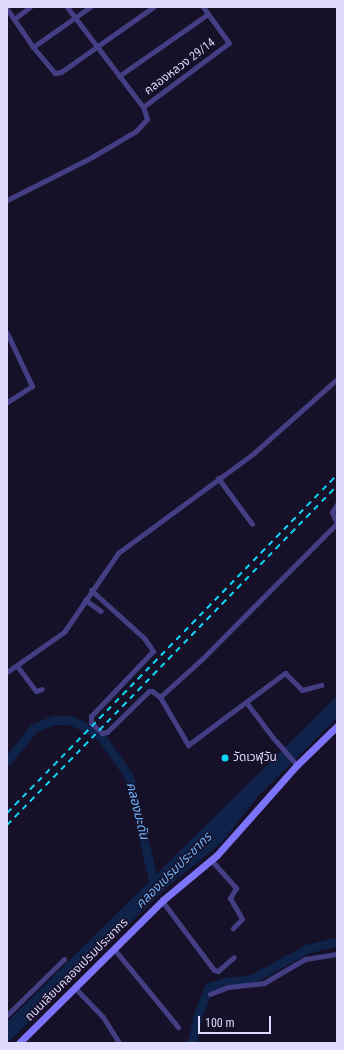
<!DOCTYPE html>
<meta charset="utf-8">
<style>
body{margin:0}
#map{position:relative;width:344px;height:1050px;overflow:hidden;background:#161128;font-family:"Roboto Condensed","Noto Sans Thai",sans-serif}
div>[style]{position:absolute}
.water>*{inset:0;background:#0f2249}
.river>*{height:9px;margin:-4.5px;padding:0 4.5px;transform-origin:4.5px;border-radius:4.5px;background:#0f2249}
.street>*{height:5px;margin:-2.5px;padding:0 2.5px;transform-origin:2.5px;border-radius:2.5px;background:#443e85}
.secondary>*{height:7px;margin:-3.5px;padding:0 3.5px;transform-origin:3.5px;border-radius:3.5px;background:#7d75f9}
.rail>*{height:1.5px;margin-top:-0.75px;transform-origin:0;background:repeating-linear-gradient(90deg,#0ed5f5 0 6px,transparent 0 11px)}
.dots>*{width:11px;height:11px;translate:-50% -50%;box-sizing:border-box;border:2px solid #161128;border-radius:50%}
span{translate:-50% -50%;white-space:nowrap;text-align:center;line-height:1.15;-webkit-text-stroke:3px #161128;paint-order:stroke}
.street-label{font-size:12px;color:#dfdafd}
.poi-label{font-size:12px;color:#dfdafd}
.left{translate:0 -50%;text-align:left}
.water-label{font-size:13px;color:#6cb2f9;font-style:italic}
.frame{position:absolute;inset:0;border:8px solid #dfdafd;pointer-events:none}
.scale{position:absolute;left:198px;top:1016px;width:73px;height:18px;box-sizing:border-box;border:2px solid #dfdafd;border-top:0;padding-left:5px;font-size:12px;line-height:14px;white-space:nowrap;color:#dfdafd;-webkit-text-stroke:3px #161128;paint-order:stroke}
</style>
<div id="map">
<div class="water">
<i style="clip-path:polygon(337px 696px,337px 718px,258px 796px,222px 842px,166px 888px,7px 1043px,7px 1022px)"></i>
</div>
<div class="river">
<i style="left:7px;top:761px;width:43px;rotate:-50.7deg"></i>
<i style="left:34px;top:728px;width:21px;rotate:-23deg"></i>
<i style="left:53px;top:720px;width:18px"></i>
<i style="left:71px;top:720px;width:34px;rotate:28deg"></i>
<i style="left:101px;top:736px;width:50px;rotate:55.7deg"></i>
<i style="left:129px;top:777px;width:114px;rotate:76.8deg"></i>
<i style="left:190px;top:1043px;width:5px;rotate:-53deg"></i>
<i style="left:193px;top:1039px;width:25px;rotate:-79deg"></i>
<i style="left:198px;top:1014px;width:29px;rotate:-68deg"></i>
<i style="left:209px;top:987px;width:16px;rotate:-18deg"></i>
<i style="left:224px;top:982px;width:28px;rotate:-6deg"></i>
<i style="left:252px;top:979px;width:62px;rotate:-29.1deg"></i>
<i style="left:306px;top:949px;width:32px;rotate:-14deg"></i>
</div>
<div class="street">
<i style="left:7px;top:9px;width:46px;rotate:55.6deg"></i>
<i style="left:33px;top:47px;width:34px;rotate:50deg"></i>
<i style="left:55px;top:73px;width:6px;rotate:-9deg"></i>
<i style="left:61px;top:72px;width:113px;rotate:-35.2deg"></i>
<i style="left:14px;top:19px;width:20px;rotate:-37deg"></i>
<i style="left:33px;top:47px;width:70px;rotate:-35.1deg"></i>
<i style="left:119px;top:76px;width:108px;rotate:-34.9deg"></i>
<i style="left:143px;top:107px;width:107px;rotate:-36.7deg"></i>
<i style="left:229px;top:43px;width:44px;rotate:-125.8deg"></i>
<i style="left:7px;top:200px;width:95px;rotate:-26.8deg"></i>
<i style="left:92px;top:157px;width:51px;rotate:-30.6deg"></i>
<i style="left:136px;top:131px;width:16px;rotate:-47deg"></i>
<i style="left:147px;top:119px;width:13px;rotate:-108deg"></i>
<i style="left:143px;top:107px;width:126px;rotate:-127.2deg"></i>
<i style="left:7px;top:333px;width:59px;rotate:64.7deg"></i>
<i style="left:32px;top:386px;width:30px;rotate:147deg"></i>
<i style="left:218px;top:478px;width:57px;rotate:53.5deg"></i>
<i style="left:337px;top:504px;width:9px;rotate:122deg"></i>
<i style="left:332px;top:512px;width:12px;rotate:66deg"></i>
<i style="left:91px;top:590px;width:72px;rotate:42.2deg"></i>
<i style="left:144px;top:638px;width:16px;rotate:55deg"></i>
<i style="left:153px;top:651px;width:90px;rotate:133.6deg"></i>
<i style="left:91px;top:716px;width:7px;rotate:90deg"></i>
<i style="left:91px;top:723px;width:15px;rotate:42deg"></i>
<i style="left:102px;top:733px;width:5px;rotate:-11deg"></i>
<i style="left:107px;top:732px;width:59px;rotate:-44.3deg"></i>
<i style="left:149px;top:691px;width:3px"></i>
<i style="left:152px;top:691px;width:10px;rotate:37deg"></i>
<i style="left:160px;top:697px;width:56px;rotate:59.7deg"></i>
<i style="left:188px;top:745px;width:72px;rotate:-36.6deg"></i>
<i style="left:246px;top:702px;width:46px;rotate:52.9deg"></i>
<i style="left:85px;top:600px;width:19px;rotate:35deg"></i>
<i style="left:17px;top:666px;width:31px;rotate:53deg"></i>
<i style="left:36px;top:691px;width:6px;rotate:-18deg"></i>
<i style="left:7px;top:672px;width:70px;rotate:-35.1deg"></i>
<i style="left:64px;top:632px;width:96px;rotate:-55.6deg"></i>
<i style="left:118px;top:553px;width:169px;rotate:-36.3deg"></i>
<i style="left:254px;top:453px;width:111px;rotate:-41.7deg"></i>
<i style="left:160px;top:697px;width:58px;rotate:-42.2deg"></i>
<i style="left:203px;top:658px;width:190px;rotate:-45.2deg"></i>
<i style="left:246px;top:702px;width:49px;rotate:-36.6deg"></i>
<i style="left:285px;top:673px;width:24px;rotate:45deg"></i>
<i style="left:302px;top:690px;width:20px;rotate:-15deg"></i>
<i style="left:276px;top:741px;width:32px;rotate:49deg"></i>
<i style="left:211px;top:860px;width:38px;rotate:48deg"></i>
<i style="left:236px;top:888px;width:12px;rotate:121deg"></i>
<i style="left:230px;top:898px;width:24px;rotate:60deg"></i>
<i style="left:242px;top:919px;width:13px;rotate:135deg"></i>
<i style="left:162px;top:901px;width:86px;rotate:53deg"></i>
<i style="left:214px;top:970px;width:4px;rotate:14deg"></i>
<i style="left:218px;top:971px;width:21px;rotate:-41deg"></i>
<i style="left:114px;top:949px;width:101px;rotate:50.6deg"></i>
<i style="left:75px;top:988px;width:40px;rotate:46deg"></i>
<i style="left:103px;top:1017px;width:31px;rotate:58deg"></i>
<i style="left:210px;top:994px;width:19px;rotate:-21deg"></i>
<i style="left:228px;top:987px;width:36px;rotate:-6deg"></i>
<i style="left:264px;top:983px;width:48px;rotate:-30.3deg"></i>
<i style="left:305px;top:959px;width:32px;rotate:-9deg"></i>
<i style="left:7px;top:1015px;width:80px;rotate:-44.5deg"></i>
</div>
<div class="secondary">
<i style="left:19px;top:1043px;width:203px;rotate:-44.8deg"></i>
<i style="left:163px;top:900px;width:70px;rotate:-39.8deg"></i>
<i style="left:217px;top:855px;width:120px;rotate:-48.4deg"></i>
<i style="left:297px;top:765px;width:56px;rotate:-44.3deg"></i>
</div>
<div class="rail">
<i style="left:7px;top:813px;width:472px;rotate:-45.7deg"></i>
<i style="left:7px;top:825px;width:473px;rotate:-45.8deg"></i>
</div>
<div class="dots">
<i style="left:225px;top:758px;background:#0ed5f5"></i>
</div>
<div class="street-label">
<span style="left:180px;top:67px;rotate:-37deg">คลองหลวง 29/14</span>
<span style="left:77px;top:970px;rotate:-45deg">ถนนเลียบคลองเปรมประชากร</span>
</div>
<div class="poi-label">
<span class="left" style="left:233px;top:758px">วัดเวฬุวัน</span>
</div>
<div class="water-label">
<span style="left:137px;top:811px;rotate:76deg">คลองมะดัน</span>
<span style="left:174px;top:871px;rotate:-45deg">คลองเปรมประชากร</span>
</div>
<div class="frame"></div>
<div class="scale">100 m</div>
</div>
